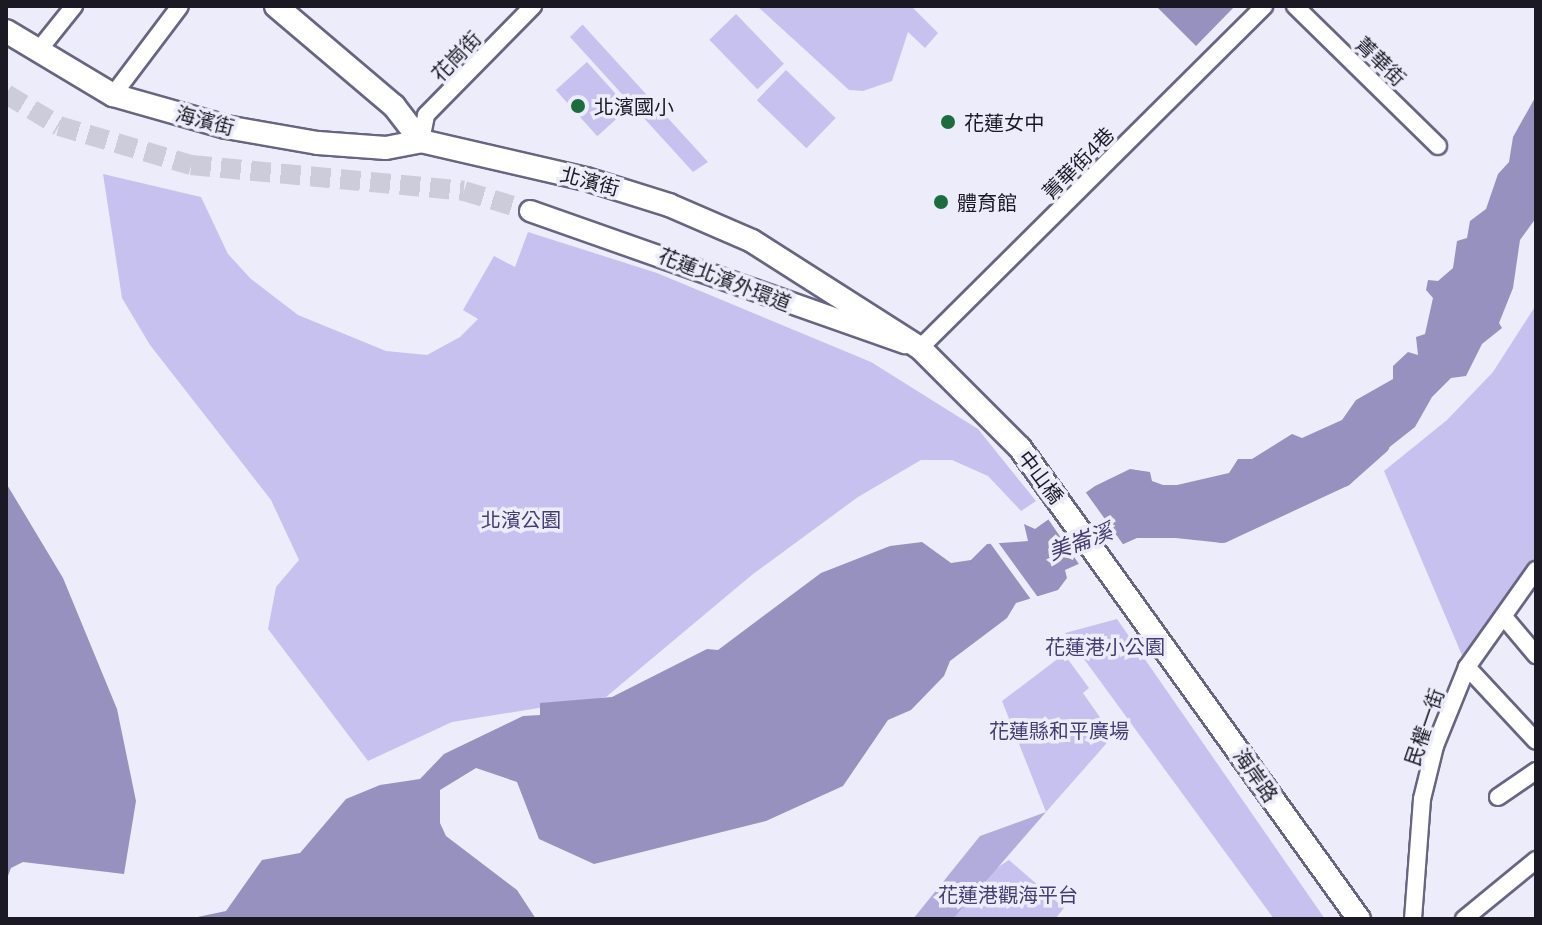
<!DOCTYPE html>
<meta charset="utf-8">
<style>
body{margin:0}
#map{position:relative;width:1542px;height:925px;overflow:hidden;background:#edecfa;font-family:"Open Sans","Noto Sans TC",sans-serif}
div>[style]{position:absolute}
.green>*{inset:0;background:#c6c1ef;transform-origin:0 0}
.forest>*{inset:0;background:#b1acdb}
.water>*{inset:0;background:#9691be}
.pier>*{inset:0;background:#edecfa;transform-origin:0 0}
.river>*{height:26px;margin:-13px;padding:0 13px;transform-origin:13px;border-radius:13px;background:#9691be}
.tertiary-tunnel>*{height:20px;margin-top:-10px;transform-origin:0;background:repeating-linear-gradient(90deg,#cdccda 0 20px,transparent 0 30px)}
.roads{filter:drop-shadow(2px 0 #686583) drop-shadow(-2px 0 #686583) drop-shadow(0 2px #686583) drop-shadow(0 -2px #686583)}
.minor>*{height:16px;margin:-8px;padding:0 8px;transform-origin:8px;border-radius:8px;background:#fff}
.tertiary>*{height:20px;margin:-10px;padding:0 10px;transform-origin:10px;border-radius:10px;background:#fff}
.secondary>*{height:22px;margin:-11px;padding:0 11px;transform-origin:11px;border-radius:11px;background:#fff}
.dots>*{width:22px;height:22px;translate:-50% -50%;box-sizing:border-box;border:4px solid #edecfa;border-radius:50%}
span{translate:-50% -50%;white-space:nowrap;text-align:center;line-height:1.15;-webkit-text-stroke:7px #edecfa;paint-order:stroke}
.street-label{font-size:20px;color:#1a1924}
.poi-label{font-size:20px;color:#1a1924}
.left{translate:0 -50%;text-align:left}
.park-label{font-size:20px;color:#453b75}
.water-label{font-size:22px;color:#463b75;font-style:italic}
.frame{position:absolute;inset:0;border:8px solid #1a1924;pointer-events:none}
</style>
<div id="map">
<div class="green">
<i style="clip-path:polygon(757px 6px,911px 6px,938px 33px,925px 48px,908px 32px,892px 81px,863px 91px,849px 90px)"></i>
<i style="left:736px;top:14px;width:69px;height:37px;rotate:46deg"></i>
<i style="clip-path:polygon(582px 25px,583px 25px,708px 162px,693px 172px,570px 37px)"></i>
<i style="left:587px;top:62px;width:62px;height:42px;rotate:48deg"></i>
<i style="left:786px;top:70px;width:69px;height:42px;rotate:44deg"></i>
<i style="clip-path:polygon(103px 174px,201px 197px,228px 254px,251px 279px,298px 315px,386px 351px,427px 355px,460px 337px,478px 319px,463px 310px,494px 256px,515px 267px,528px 232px,657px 273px,871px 362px,978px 429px,1036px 501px,1021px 511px,988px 476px,952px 460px,921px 460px,858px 497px,753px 574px,606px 697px,452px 722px,368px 761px,268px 629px,276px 587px,299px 560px,271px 500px,150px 345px,122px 298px)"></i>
<i style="clip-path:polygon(1536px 305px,1536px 570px,1467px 667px,1384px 471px,1447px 420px,1493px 372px)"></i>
<i style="clip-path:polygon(1117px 619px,1325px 919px,1274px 919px,1065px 633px)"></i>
<i style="clip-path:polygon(1064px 654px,1089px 688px,1083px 693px,1113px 736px,1046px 812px,1002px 701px)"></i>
<i style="clip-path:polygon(1009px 860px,1064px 908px,1055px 919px,953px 919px,995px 869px)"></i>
</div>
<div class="forest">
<i style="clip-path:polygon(1046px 812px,953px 919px,913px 919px,980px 836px)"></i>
</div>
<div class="water">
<i style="clip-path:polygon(1156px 6px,1235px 6px,1196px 46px)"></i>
<i style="clip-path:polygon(1536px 96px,1536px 218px,1520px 240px,1513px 288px,1499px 323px,1502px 328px,1482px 344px,1466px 376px,1451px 378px,1432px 397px,1415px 427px,1368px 464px,1362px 460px,1341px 470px,1260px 516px,1187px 538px,1137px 538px,1065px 570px,1067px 578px,1058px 590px,1016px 603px,1007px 618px,950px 661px,944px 676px,911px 710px,888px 720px,843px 786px,766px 821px,594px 864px,539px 839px,517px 782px,476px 768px,440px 790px,440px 823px,446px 836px,517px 890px,536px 919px,188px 919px,226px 911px,262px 860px,300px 853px,346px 799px,380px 785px,420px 779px,444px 754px,523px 716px,540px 715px,540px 703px,612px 697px,707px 649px,718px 650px,821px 573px,890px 546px,922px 542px,951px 563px,971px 560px,987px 544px,1028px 541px,1024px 524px,1035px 529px,1095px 486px,1130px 469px,1150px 472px,1152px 481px,1163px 485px,1177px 485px,1229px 473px,1238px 459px,1252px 459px,1292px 434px,1302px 438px,1342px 420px,1356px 400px,1393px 379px,1393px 366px,1408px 352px,1418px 355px,1416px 337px,1425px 334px,1433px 298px,1426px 290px,1428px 280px,1438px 281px,1453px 268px,1457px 241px,1467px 238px,1470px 221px,1486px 209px,1498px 174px,1509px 162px,1513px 137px)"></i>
<i style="clip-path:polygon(6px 483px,63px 578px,117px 709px,136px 801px,124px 874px,23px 862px,11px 868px,6px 881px)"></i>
</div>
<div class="pier">
<i style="clip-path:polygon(1084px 490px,1125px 547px,1081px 567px,1046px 516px)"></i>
<i style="left:995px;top:538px;width:79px;height:7px;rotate:54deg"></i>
</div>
<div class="river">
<i style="left:1177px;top:525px;width:45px;rotate:6.3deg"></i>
<i style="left:1222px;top:530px;width:132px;rotate:-25deg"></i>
<i style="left:1342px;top:474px;width:47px;rotate:-41.5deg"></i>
</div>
<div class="tertiary-tunnel">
<i style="left:6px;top:94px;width:62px;rotate:31.1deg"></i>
<i style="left:59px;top:126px;width:138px;rotate:16.5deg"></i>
<i style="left:191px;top:165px;width:274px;rotate:5.4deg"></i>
<i style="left:464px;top:191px;width:69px;rotate:16.9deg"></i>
</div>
<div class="roads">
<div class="minor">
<i style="left:1295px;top:6px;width:200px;rotate:44.4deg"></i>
<i style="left:38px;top:51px;width:58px;rotate:-51.3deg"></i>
<i style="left:113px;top:95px;width:111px;rotate:-53deg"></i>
<i style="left:421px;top:141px;width:26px;rotate:-79deg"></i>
<i style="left:426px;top:115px;width:153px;rotate:-45.5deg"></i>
<i style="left:920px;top:348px;width:485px;rotate:-44.8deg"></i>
<i style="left:1504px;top:617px;width:50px;rotate:49.9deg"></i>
<i style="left:1467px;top:667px;width:101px;rotate:47deg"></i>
<i style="left:1498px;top:797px;width:46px;rotate:-34.4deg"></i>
<i style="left:1413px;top:919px;width:120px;rotate:-85.7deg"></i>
<i style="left:1422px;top:799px;width:55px;rotate:-76.2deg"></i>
<i style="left:1435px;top:746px;width:85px;rotate:-67.9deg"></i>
<i style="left:1467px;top:667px;width:119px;rotate:-54.6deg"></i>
<i style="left:1464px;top:919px;width:93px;rotate:-39.3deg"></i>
</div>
<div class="tertiary">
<i style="left:530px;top:211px;width:398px;rotate:19.4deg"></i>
</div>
<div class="secondary">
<i style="left:276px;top:6px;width:155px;rotate:40.3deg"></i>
<i style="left:394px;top:106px;width:44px;rotate:52.4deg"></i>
<i style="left:421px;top:141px;width:169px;rotate:13deg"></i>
<i style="left:586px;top:179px;width:87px;rotate:17.4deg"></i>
<i style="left:669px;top:205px;width:90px;rotate:23.4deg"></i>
<i style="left:752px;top:241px;width:199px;rotate:32.5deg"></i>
<i style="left:920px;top:348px;width:141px;rotate:45deg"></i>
<i style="left:1020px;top:448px;width:580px;rotate:54.26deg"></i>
<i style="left:6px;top:31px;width:125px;rotate:30.9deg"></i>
<i style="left:113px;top:95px;width:117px;rotate:15.8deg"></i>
<i style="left:226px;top:127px;width:93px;rotate:9.9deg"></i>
<i style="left:318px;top:143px;width:68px;rotate:4.2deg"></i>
<i style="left:386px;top:148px;width:36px;rotate:-11deg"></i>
</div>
</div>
<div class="dots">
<i style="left:578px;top:106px;background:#1c6d3d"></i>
<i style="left:948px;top:122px;background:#1c6d3d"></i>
<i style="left:941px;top:202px;background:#1c6d3d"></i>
</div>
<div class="street-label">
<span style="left:456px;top:56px;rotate:-46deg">花崗街</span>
<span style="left:1381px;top:61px;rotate:44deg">菁華街</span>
<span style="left:205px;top:120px;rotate:15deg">海濱街</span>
<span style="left:1078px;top:163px;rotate:-45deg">菁華街4巷</span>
<span style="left:590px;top:181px;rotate:15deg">北濱街</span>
<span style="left:725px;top:279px;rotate:21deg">花蓮北濱外環道</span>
<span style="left:1041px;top:477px;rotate:53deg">中山橋</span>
<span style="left:1424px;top:727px;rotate:-71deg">民權一街</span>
<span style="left:1256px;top:775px;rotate:55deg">海岸路</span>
</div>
<div class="poi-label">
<span class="left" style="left:594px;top:106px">北濱國小</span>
<span class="left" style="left:964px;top:122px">花蓮女中</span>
<span class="left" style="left:957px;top:202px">體育館</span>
</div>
<div class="park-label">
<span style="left:521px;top:519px">北濱公園</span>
<span style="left:1105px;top:646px">花蓮港小公園</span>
<span style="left:1059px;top:730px">花蓮縣和平廣場</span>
<span style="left:1008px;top:894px">花蓮港觀海平台</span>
</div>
<div class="water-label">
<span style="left:1080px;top:541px;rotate:-20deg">美崙溪</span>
</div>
<div class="frame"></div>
</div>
